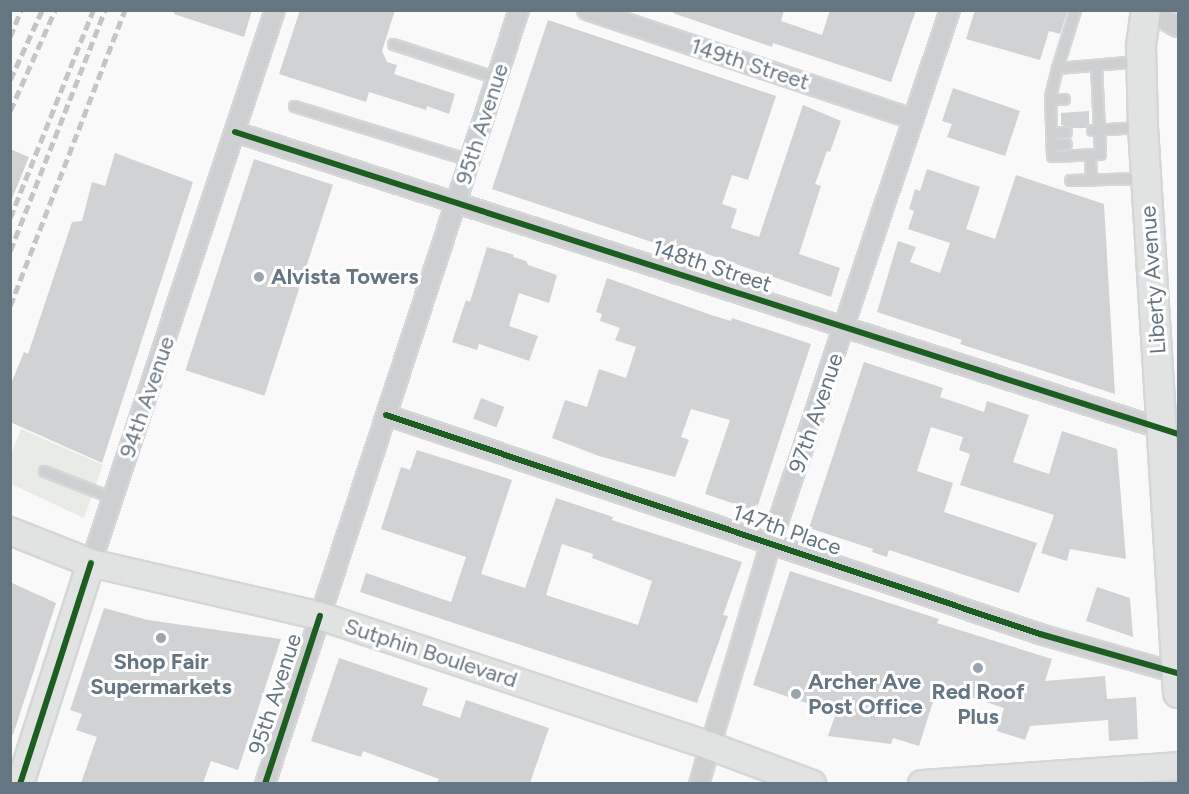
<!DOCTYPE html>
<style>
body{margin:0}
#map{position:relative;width:1189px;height:794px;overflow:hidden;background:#f9f9f9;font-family:Figtree,sans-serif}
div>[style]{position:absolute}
.green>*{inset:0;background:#e8ebe6}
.building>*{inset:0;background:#d0d2d3;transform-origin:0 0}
.roads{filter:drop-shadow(2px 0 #d5d6d7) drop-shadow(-2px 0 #d5d6d7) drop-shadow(0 2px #d5d6d7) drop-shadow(0 -2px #d5d6d7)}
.lane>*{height:9px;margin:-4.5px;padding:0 4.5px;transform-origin:4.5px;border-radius:4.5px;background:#cecfd0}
.street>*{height:18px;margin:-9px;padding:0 9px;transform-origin:9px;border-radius:9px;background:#cecfd0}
.secondary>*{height:26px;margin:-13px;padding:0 13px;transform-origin:13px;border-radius:13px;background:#e1e2e2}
.primary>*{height:28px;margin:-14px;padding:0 14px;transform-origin:14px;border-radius:14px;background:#e1e2e2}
.rail>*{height:4.5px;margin-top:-2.25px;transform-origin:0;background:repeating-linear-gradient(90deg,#c3c5c6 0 9px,transparent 0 13.5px)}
.cycleway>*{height:6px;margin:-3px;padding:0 3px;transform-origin:3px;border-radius:3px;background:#1b5e20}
.dots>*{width:16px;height:16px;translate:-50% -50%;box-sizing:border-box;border:3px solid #fff;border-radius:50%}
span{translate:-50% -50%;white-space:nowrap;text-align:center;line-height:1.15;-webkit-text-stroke:6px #fff;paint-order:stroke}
.street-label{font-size:22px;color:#657683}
.poi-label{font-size:22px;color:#657683;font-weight:700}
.left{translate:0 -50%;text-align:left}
.frame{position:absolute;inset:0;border:12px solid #657683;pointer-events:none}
</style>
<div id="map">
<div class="green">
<i style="clip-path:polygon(21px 429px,103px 465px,84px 518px,11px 484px,10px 457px)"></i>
</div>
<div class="building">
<i style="clip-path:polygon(174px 10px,252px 10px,244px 37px,174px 14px)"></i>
<i style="clip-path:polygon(300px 10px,395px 10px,382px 51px,387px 62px,397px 65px,394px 74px,455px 94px,449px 114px,427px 106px,426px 110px,369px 92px,366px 102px,279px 74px)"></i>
<i style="clip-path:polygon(673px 10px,784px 10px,781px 21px,822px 35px,830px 10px,916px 10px,891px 82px,773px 43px,772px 47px,673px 13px)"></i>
<i style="clip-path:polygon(975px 10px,1068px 10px,1060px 34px,1049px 31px,1040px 60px,966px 39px)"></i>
<i style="clip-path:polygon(548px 20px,776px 96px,748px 180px,732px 175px,722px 204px,737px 209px,731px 228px,759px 237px,803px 105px,841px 121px,830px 152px,827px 151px,815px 184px,821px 186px,799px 254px,840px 268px,831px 297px,684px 246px,682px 252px,492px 189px)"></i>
<i style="clip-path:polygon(953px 88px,1020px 111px,1005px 156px,947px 137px,952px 124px,942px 121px)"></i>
<i style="clip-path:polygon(1089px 111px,1089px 124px,1086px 128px,1072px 128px,1061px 125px,1061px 113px)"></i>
<i style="clip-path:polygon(10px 149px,29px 157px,11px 201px,10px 201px)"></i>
<i style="clip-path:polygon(115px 153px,193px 182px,102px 463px,10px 422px,10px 386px,24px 352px,28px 354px,72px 222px,82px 221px,92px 182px,105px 186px)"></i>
<i style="left:254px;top:159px;width:83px;height:222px;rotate:18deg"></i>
<i style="clip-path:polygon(927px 169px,980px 187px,966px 229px,995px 239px,1016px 175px,1104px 204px,1115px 394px,960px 344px,962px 340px,877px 312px,898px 241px,916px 247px,910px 262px,940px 273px,950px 243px,908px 229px,914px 211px,909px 209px,915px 189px,920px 191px)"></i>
<i style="clip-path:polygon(487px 247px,514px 255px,513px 257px,526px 261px,528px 265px,557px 275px,549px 303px,519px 293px,509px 326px,538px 336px,529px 361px,479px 344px,477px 350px,452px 342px,466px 300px,470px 302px)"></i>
<i style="clip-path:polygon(607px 278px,711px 315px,731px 321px,732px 318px,811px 344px,756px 511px,705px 494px,730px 420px,691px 409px,681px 437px,689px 440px,675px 477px,599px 456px,552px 438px,565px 400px,587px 407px,599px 369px,626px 378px,636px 347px,615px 340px,620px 328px,600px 321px,602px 314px,596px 312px)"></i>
<i style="clip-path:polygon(864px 362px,943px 388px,940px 397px,984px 412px,987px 401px,1029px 415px,1013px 462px,1049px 474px,1062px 431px,1117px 449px,1126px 559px,1070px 549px,1067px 561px,1041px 553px,1054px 515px,960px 485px,970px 454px,959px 450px,963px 437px,931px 427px,917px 471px,953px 483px,944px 512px,1037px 543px,1019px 593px,889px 550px,887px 557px,872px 552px,873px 549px,809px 528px)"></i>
<i style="left:481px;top:398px;width:25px;height:22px;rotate:21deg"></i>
<i style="clip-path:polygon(evenodd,417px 450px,512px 480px,481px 574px,525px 588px,556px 498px,613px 517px,612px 520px,742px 562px,723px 615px,728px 616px,697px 703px,360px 592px,366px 573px,451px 602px,466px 557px,381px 529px,401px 467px,410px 470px,417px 450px,562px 544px,593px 554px,592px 558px,652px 581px,638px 625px,546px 595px,562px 544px)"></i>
<i style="clip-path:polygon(790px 571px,939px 619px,937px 623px,1052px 659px,1045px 681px,1105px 676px,1107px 699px,1136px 697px,1138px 739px,1109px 741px,1108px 720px,1030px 726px,1025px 740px,997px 731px,1004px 708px,938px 686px,919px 746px,893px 738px,891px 744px,828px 736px,836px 713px,753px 685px)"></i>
<i style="clip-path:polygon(10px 582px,56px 603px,13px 735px,10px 734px)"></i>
<i style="clip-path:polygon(1097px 587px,1130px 598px,1133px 637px,1086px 621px)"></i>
<i style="clip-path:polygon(104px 608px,148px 620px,281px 639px,238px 770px,211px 761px,203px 783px,81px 783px,97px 737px,76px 730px,82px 714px,70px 710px)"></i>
<i style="clip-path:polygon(339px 658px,428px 688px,422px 705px,460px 718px,466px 700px,549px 728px,530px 783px,437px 783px,439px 779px,363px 751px,361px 757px,311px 741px)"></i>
</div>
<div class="roads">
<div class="lane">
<i style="left:393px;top:44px;width:109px;rotate:18.1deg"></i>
<i style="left:1096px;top:65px;width:89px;rotate:87.4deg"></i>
<i style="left:1100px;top:154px;width:48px;rotate:177.6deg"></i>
<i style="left:1052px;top:156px;width:60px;rotate:-91.9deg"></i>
<i style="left:1050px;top:96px;width:29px;rotate:-76deg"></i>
<i style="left:1057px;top:68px;width:82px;rotate:-4.9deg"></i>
<i style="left:1057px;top:68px;width:61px;rotate:-72.8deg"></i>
<i style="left:1050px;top:99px;width:14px"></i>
<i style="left:294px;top:106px;width:184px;rotate:17.1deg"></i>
<i style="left:1092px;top:130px;width:48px;rotate:-3.6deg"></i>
<i style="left:1051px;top:132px;width:15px"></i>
<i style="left:1051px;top:145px;width:15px;rotate:-4deg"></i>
<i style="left:1090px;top:154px;width:26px;rotate:88deg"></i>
<i style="left:1070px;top:180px;width:74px;rotate:-1.5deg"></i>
<i style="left:44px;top:471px;width:74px;rotate:21.4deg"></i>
</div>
<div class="street">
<i style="left:587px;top:10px;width:344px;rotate:18.5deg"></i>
<i style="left:1148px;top:10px;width:34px;rotate:30deg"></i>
<i style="left:235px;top:132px;width:990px;rotate:17.76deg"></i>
<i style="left:386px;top:415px;width:690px;rotate:18.51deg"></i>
<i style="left:1040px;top:634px;width:142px;rotate:15.9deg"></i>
<i style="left:91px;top:563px;width:583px;rotate:-71.6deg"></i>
<i style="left:265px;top:784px;width:815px;rotate:-71.83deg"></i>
<i style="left:699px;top:784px;width:252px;rotate:-73.4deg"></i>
<i style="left:771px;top:543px;width:562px;rotate:-71.44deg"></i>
</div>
<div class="secondary">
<i style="left:10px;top:531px;width:87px;rotate:21.6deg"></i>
<i style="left:91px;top:563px;width:235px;rotate:13deg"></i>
<i style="left:320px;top:616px;width:411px;rotate:18.4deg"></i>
<i style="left:710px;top:746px;width:109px;rotate:20.4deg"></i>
<i style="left:20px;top:784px;width:232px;rotate:-72.2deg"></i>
<i style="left:922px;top:784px;width:257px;rotate:-4deg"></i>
</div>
<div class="primary">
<i style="left:1146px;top:10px;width:37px;rotate:98deg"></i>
<i style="left:1141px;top:47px;width:80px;rotate:88.6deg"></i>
<i style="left:1143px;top:127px;width:567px;rotate:86.46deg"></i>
</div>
</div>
<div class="rail">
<i style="left:10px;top:37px;width:29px;rotate:-68deg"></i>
<i style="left:10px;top:80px;width:77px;rotate:-65.4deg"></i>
<i style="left:10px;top:111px;width:111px;rotate:-66deg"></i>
<i style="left:10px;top:218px;width:224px;rotate:-68.2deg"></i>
<i style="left:10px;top:251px;width:259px;rotate:-68.5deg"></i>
<i style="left:10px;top:306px;width:318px;rotate:-68.8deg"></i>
</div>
<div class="cycleway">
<i style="left:235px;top:132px;width:990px;rotate:17.76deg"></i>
<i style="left:386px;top:415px;width:690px;rotate:18.51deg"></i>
<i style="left:1040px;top:634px;width:142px;rotate:15.9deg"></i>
<i style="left:20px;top:784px;width:232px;rotate:-72.2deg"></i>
<i style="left:265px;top:784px;width:177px;rotate:-71.9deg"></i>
</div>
<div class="dots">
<i style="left:259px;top:277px;background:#99a4ac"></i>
<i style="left:161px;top:638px;background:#99a4ac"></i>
<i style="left:978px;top:668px;background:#99a4ac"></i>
<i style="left:796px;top:694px;background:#99a4ac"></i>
</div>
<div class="street-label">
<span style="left:750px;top:64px;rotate:18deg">149th Street</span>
<span style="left:482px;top:124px;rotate:-72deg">95th Avenue</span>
<span style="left:712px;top:266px;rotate:18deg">148th Street</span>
<span style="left:1153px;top:280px;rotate:-94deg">Liberty Avenue</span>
<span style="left:147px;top:397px;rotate:-71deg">94th Avenue</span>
<span style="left:816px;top:413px;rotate:-71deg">97th Avenue</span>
<span style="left:787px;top:530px;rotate:19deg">147th Place</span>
<span style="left:431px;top:653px;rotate:18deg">Sutphin Boulevard</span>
<span style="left:275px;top:694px;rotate:-72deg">95th Avenue</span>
</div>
<div class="poi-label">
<span class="left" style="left:271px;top:277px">Alvista Towers</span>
<span style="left:161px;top:674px">Shop Fair<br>Supermarkets</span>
<span class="left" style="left:808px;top:694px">Archer Ave<br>Post Office</span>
<span style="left:978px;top:704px">Red Roof<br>Plus</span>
</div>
<div class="frame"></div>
</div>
